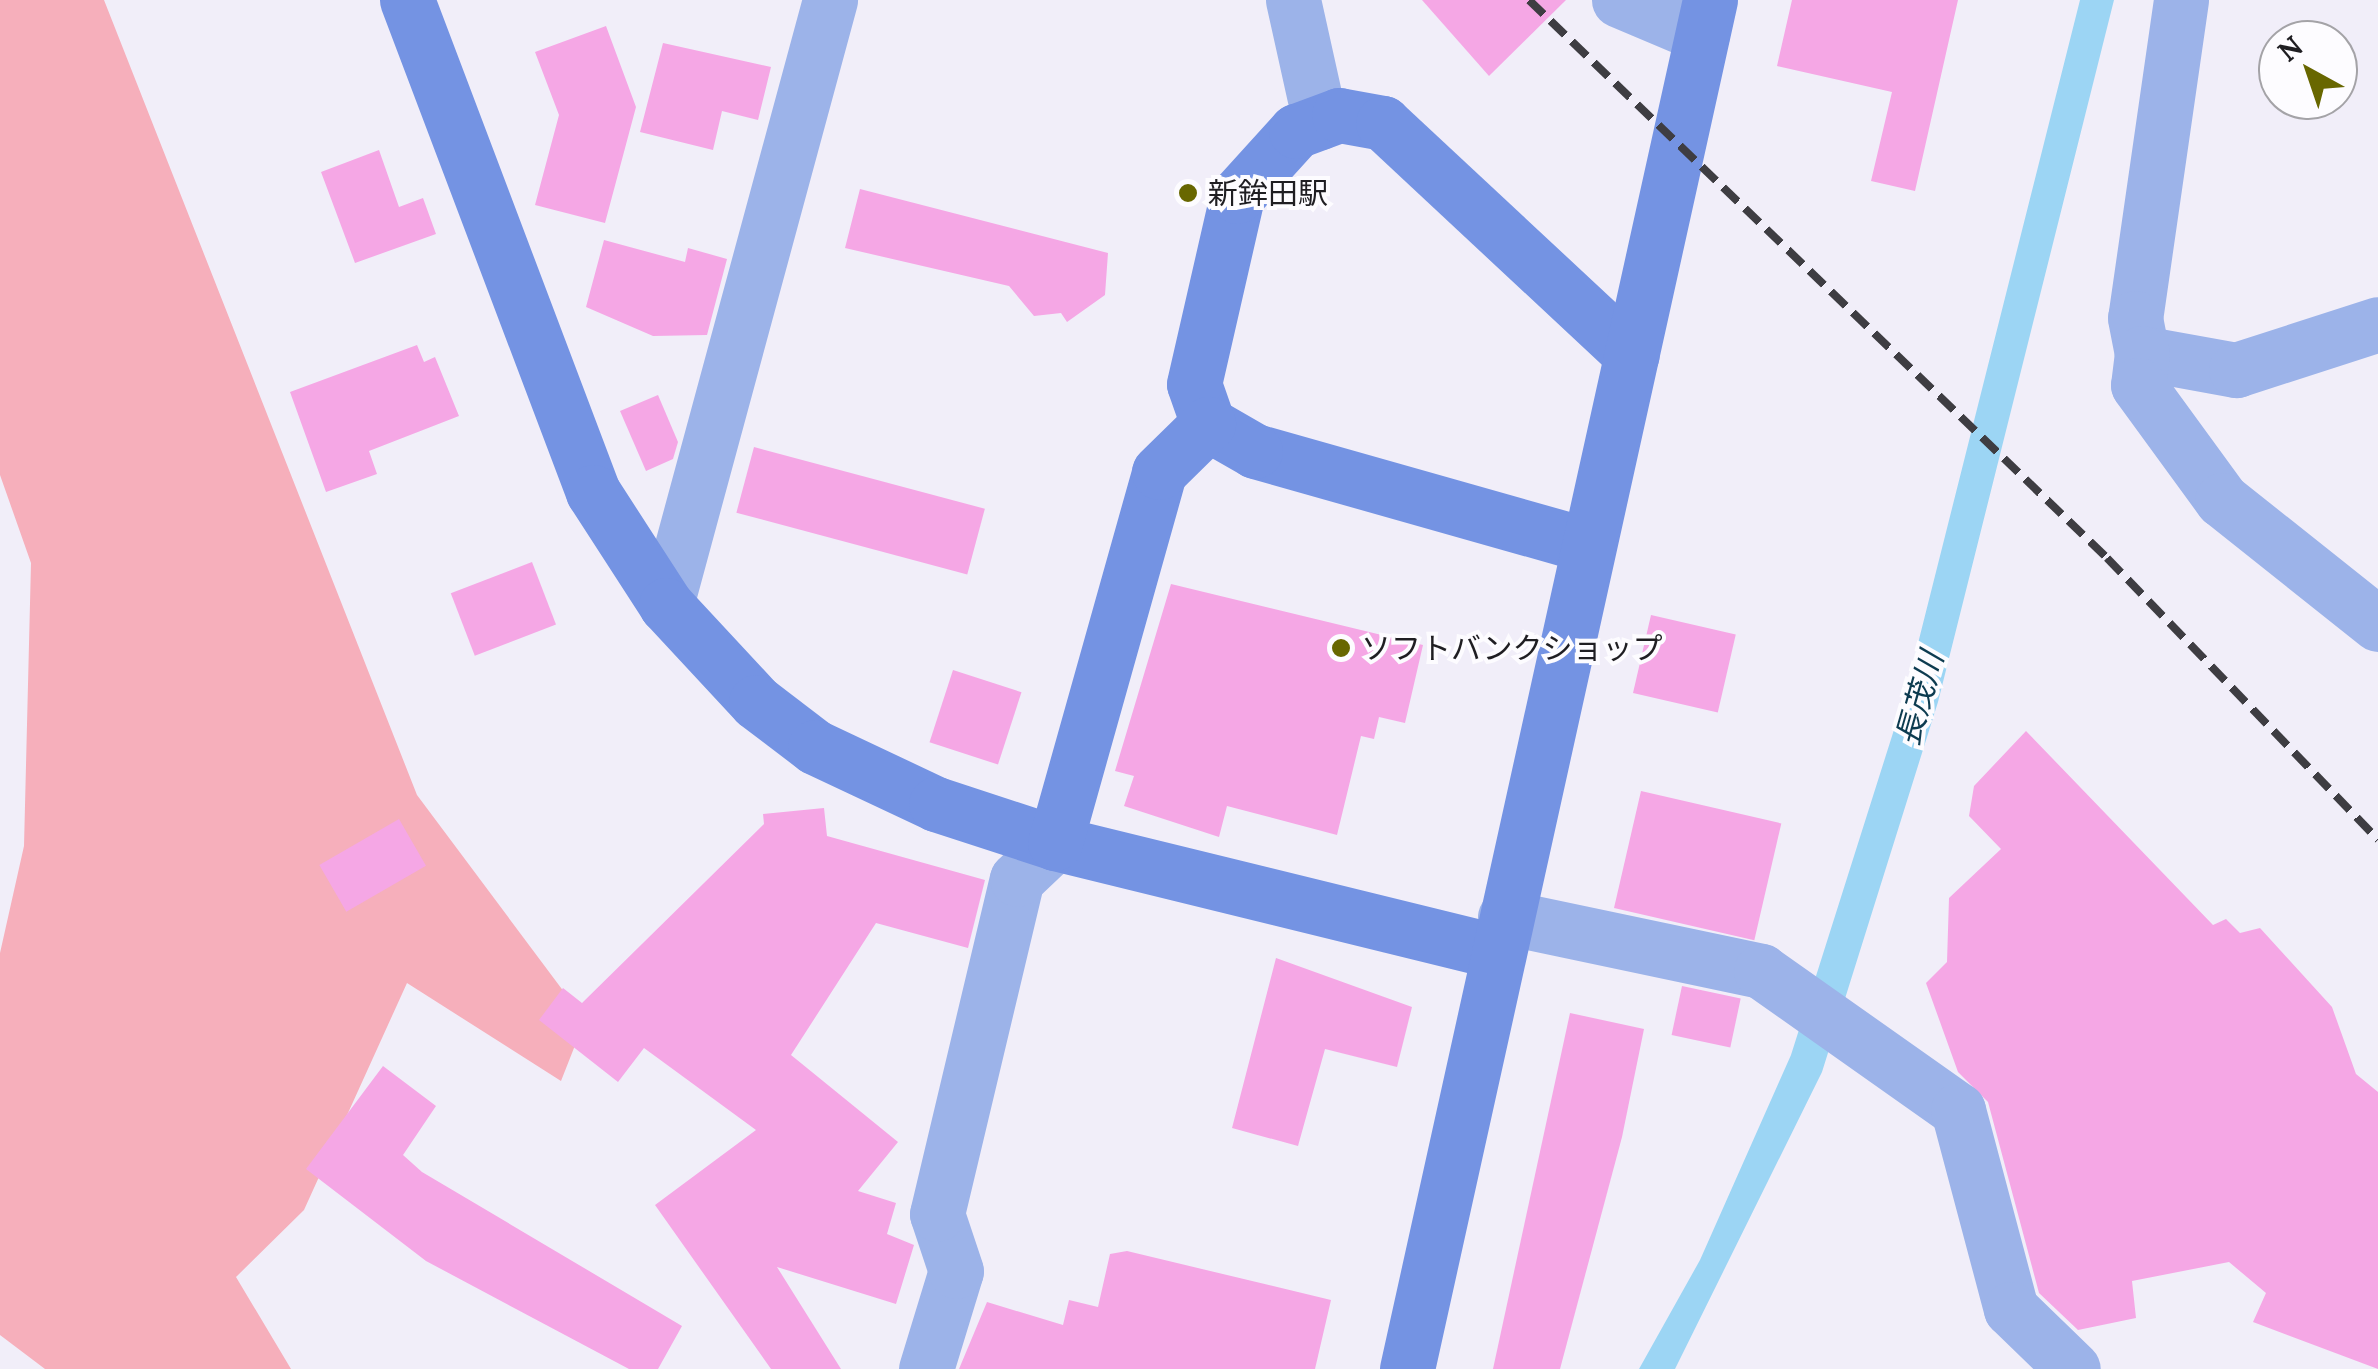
<!DOCTYPE html>
<meta charset="utf-8">
<style>
body{margin:0}
#map{position:relative;width:2378px;height:1369px;overflow:hidden;background:#f1eef9;font-family:Lora,"Noto Sans JP",serif}
div>[style]{position:absolute}
.green>*{inset:0;background:#f6afbb}
.water>*{inset:0;background:#9cd5f4}
.building>*{inset:0;background:#f5a7e5;transform-origin:0 0}
.street>*{height:55px;margin:-27.5px;padding:0 27.5px;transform-origin:27.5px;border-radius:27.5px;background:#9cb3e9}
.secondary>*{height:55px;margin:-27.5px;padding:0 27.5px;transform-origin:27.5px;border-radius:27.5px;background:#7493e3}
.rail>*{height:8px;margin-top:-4px;transform-origin:0;background:repeating-linear-gradient(90deg,#3e3d42 0 20px,transparent 0 30px)}
.dots>*{width:28px;height:28px;translate:-50% -50%;box-sizing:border-box;border:5px solid #fdfcff;border-radius:50%}
span{translate:-50% -50%;white-space:nowrap;text-align:center;line-height:1.15;-webkit-text-stroke:8px #fdfcff;paint-order:stroke}
.poi-label{font-size:30px;color:#1f1e22}
.left{translate:0 -50%;text-align:left}
.water-label{font-size:32px;color:#0d3b50;font-style:italic}
.north{position:absolute;left:2258px;top:20px;width:100px;height:100px;box-sizing:border-box;background:#fdfcff;border:2px solid #a4a3a7;border-radius:50%;rotate:320deg;font-size:28px;font-weight:700;line-height:40px;text-align:center;color:#1f1e22}
.north::after{content:'';display:block;margin:auto;width:35px;height:45px;background:#686700;clip-path:polygon(50% 0,100% 100%,50% 72%,0 100%)}
</style>
<div id="map">
<div class="green">
<i style="clip-path:polygon(0 0,104px 0,417px 795px,585px 1020px,561px 1081px,407px 983px,304px 1210px,236px 1277px,291px 1369px,45px 1369px,0 1335px,0 953px,24px 846px,31px 563px,0 475px)"></i>
</div>
<div class="water">
<i style="clip-path:polygon(2080px 0,2114px 0,1938px 702px,1822px 1072px,1675px 1369px,1639px 1369px,1700px 1260px,1791px 1055px,1905px 695px)"></i>
</div>
<div class="building">
<i style="clip-path:polygon(1422px 0,1566px 0,1489px 76px)"></i>
<i style="clip-path:polygon(1792px 0,1958px 0,1915px 191px,1871px 181px,1892px 92px,1777px 66px)"></i>
<i style="clip-path:polygon(606px 26px,636px 107px,605px 223px,535px 205px,559px 115px,535px 52px)"></i>
<i style="clip-path:polygon(663px 43px,771px 67px,758px 120px,722px 111px,713px 150px,640px 132px)"></i>
<i style="clip-path:polygon(379px 150px,399px 207px,423px 198px,436px 234px,355px 263px,321px 172px)"></i>
<i style="clip-path:polygon(860px 189px,1108px 253px,1105px 295px,1067px 322px,1061px 313px,1034px 316px,1009px 286px,845px 248px)"></i>
<i style="clip-path:polygon(604px 240px,685px 262px,688px 248px,727px 259px,707px 335px,653px 336px,586px 307px)"></i>
<i style="clip-path:polygon(417px 345px,424px 362px,435px 357px,459px 416px,369px 451px,377px 474px,326px 492px,290px 392px)"></i>
<i style="clip-path:polygon(658px 395px,678px 442px,673px 459px,646px 471px,620px 411px)"></i>
<i style="left:754px;top:447px;width:239px;height:68px;rotate:15deg"></i>
<i style="left:532px;top:562px;width:67px;height:87px;rotate:69deg"></i>
<i style="clip-path:polygon(1171px 584px,1423px 645px,1405px 723px,1379px 717px,1374px 739px,1361px 736px,1337px 835px,1227px 806px,1219px 837px,1124px 806px,1134px 776px,1115px 771px)"></i>
<i style="left:1651px;top:615px;width:87px;height:80px;rotate:13deg"></i>
<i style="left:953px;top:670px;width:72px;height:76px;rotate:18deg"></i>
<i style="clip-path:polygon(2026px 731px,2213px 925px,2226px 919px,2240px 933px,2260px 928px,2332px 1007px,2356px 1074px,2378px 1092px,2378px 1369px,2253px 1322px,2266px 1293px,2229px 1262px,2132px 1281px,2136px 1318px,2078px 1330px,2039px 1293px,1988px 1102px,1958px 1072px,1926px 983px,1947px 962px,1949px 898px,2001px 849px,1969px 816px,1974px 786px)"></i>
<i style="left:1641px;top:791px;width:144px;height:120px;rotate:13deg"></i>
<i style="clip-path:polygon(824px 808px,827px 836px,985px 880px,968px 948px,876px 923px,791px 1055px,898px 1142px,858px 1191px,896px 1203px,887px 1234px,914px 1245px,896px 1304px,777px 1267px,841px 1369px,771px 1369px,655px 1205px,756px 1130px,644px 1048px,618px 1082px,539px 1020px,563px 988px,582px 1003px,764px 824px,763px 814px)"></i>
<i style="left:399px;top:819px;width:54px;height:92px;rotate:60deg"></i>
<i style="clip-path:polygon(1276px 958px,1412px 1007px,1397px 1067px,1325px 1049px,1298px 1146px,1232px 1128px)"></i>
<i style="left:1682px;top:986px;width:60px;height:50px;rotate:12deg"></i>
<i style="clip-path:polygon(1570px 1013px,1644px 1029px,1622px 1137px,1560px 1369px,1493px 1369px)"></i>
<i style="clip-path:polygon(383px 1066px,436px 1106px,403px 1155px,422px 1172px,682px 1326px,658px 1369px,629px 1369px,426px 1261px,306px 1169px)"></i>
<i style="clip-path:polygon(1127px 1251px,1331px 1300px,1315px 1369px,959px 1369px,987px 1302px,1063px 1325px,1069px 1300px,1098px 1307px,1110px 1254px)"></i>
</div>
<div class="street">
<i style="left:1293px;top:0;width:125px;rotate:77.5deg"></i>
<i style="left:1619px;top:0;width:90px;rotate:22.9deg"></i>
<i style="left:2181px;top:0;width:321px;rotate:98.2deg"></i>
<i style="left:2135px;top:318px;width:36px;rotate:79deg"></i>
<i style="left:2142px;top:353px;width:96px;rotate:10.3deg"></i>
<i style="left:2236px;top:370px;width:149px;rotate:-17.9deg"></i>
<i style="left:2142px;top:353px;width:32px;rotate:97deg"></i>
<i style="left:2138px;top:385px;width:142px;rotate:53.9deg"></i>
<i style="left:2222px;top:500px;width:199px;rotate:38.5deg"></i>
<i style="left:666px;top:605px;width:627px;rotate:-74.83deg"></i>
<i style="left:1505px;top:917px;width:262px;rotate:11.9deg"></i>
<i style="left:1761px;top:971px;width:241px;rotate:35.2deg"></i>
<i style="left:1958px;top:1110px;width:206px;rotate:75.1deg"></i>
<i style="left:2011px;top:1309px;width:86px;rotate:44.1deg"></i>
<i style="left:926px;top:1369px;width:102px;rotate:-73deg"></i>
<i style="left:956px;top:1271px;width:60px;rotate:-108.4deg"></i>
<i style="left:937px;top:1214px;width:344px;rotate:-76.6deg"></i>
<i style="left:1017px;top:879px;width:52px;rotate:-43.5deg"></i>
</div>
<div class="secondary">
<i style="left:407px;top:0;width:526px;rotate:69.29deg"></i>
<i style="left:593px;top:492px;width:135px;rotate:57.1deg"></i>
<i style="left:666px;top:605px;width:132px;rotate:47.1deg"></i>
<i style="left:756px;top:702px;width:74px;rotate:37.3deg"></i>
<i style="left:815px;top:747px;width:134px;rotate:25.2deg"></i>
<i style="left:936px;top:804px;width:125px;rotate:18.1deg"></i>
<i style="left:1055px;top:843px;width:456px;rotate:13.8deg"></i>
<i style="left:1587px;top:545px;width:345px;rotate:-164.2deg"></i>
<i style="left:1255px;top:451px;width:54px;rotate:-150.1deg"></i>
<i style="left:1208px;top:424px;width:42px;rotate:-109.3deg"></i>
<i style="left:1194px;top:384px;width:193px;rotate:-77.1deg"></i>
<i style="left:1237px;top:196px;width:88px;rotate:-47.8deg"></i>
<i style="left:1296px;top:131px;width:46px;rotate:-20.4deg"></i>
<i style="left:1339px;top:115px;width:45px;rotate:10.3deg"></i>
<i style="left:1383px;top:123px;width:340px;rotate:43deg"></i>
<i style="left:1055px;top:843px;width:385px;rotate:-74.3deg"></i>
<i style="left:1159px;top:472px;width:69px;rotate:-44.4deg"></i>
<i style="left:1407px;top:1369px;width:1402px;rotate:-77.52deg"></i>
</div>
<div class="rail">
<i style="left:1529px;top:0;width:803px;rotate:43.99deg"></i>
<i style="left:2107px;top:558px;width:391px;rotate:46.1deg"></i>
</div>
<div class="dots">
<i style="left:1188px;top:193px;background:#686700"></i>
<i style="left:1341px;top:648px;background:#686700"></i>
</div>
<div class="poi-label">
<span class="left" style="left:1208px;top:193px">新鉾田駅</span>
<span class="left" style="left:1361px;top:648px">ソフトバンクショップ</span>
</div>
<div class="water-label">
<span style="left:1920px;top:699px;rotate:-74deg">長茂川</span>
</div>
<div class="north">N</div>
</div>
